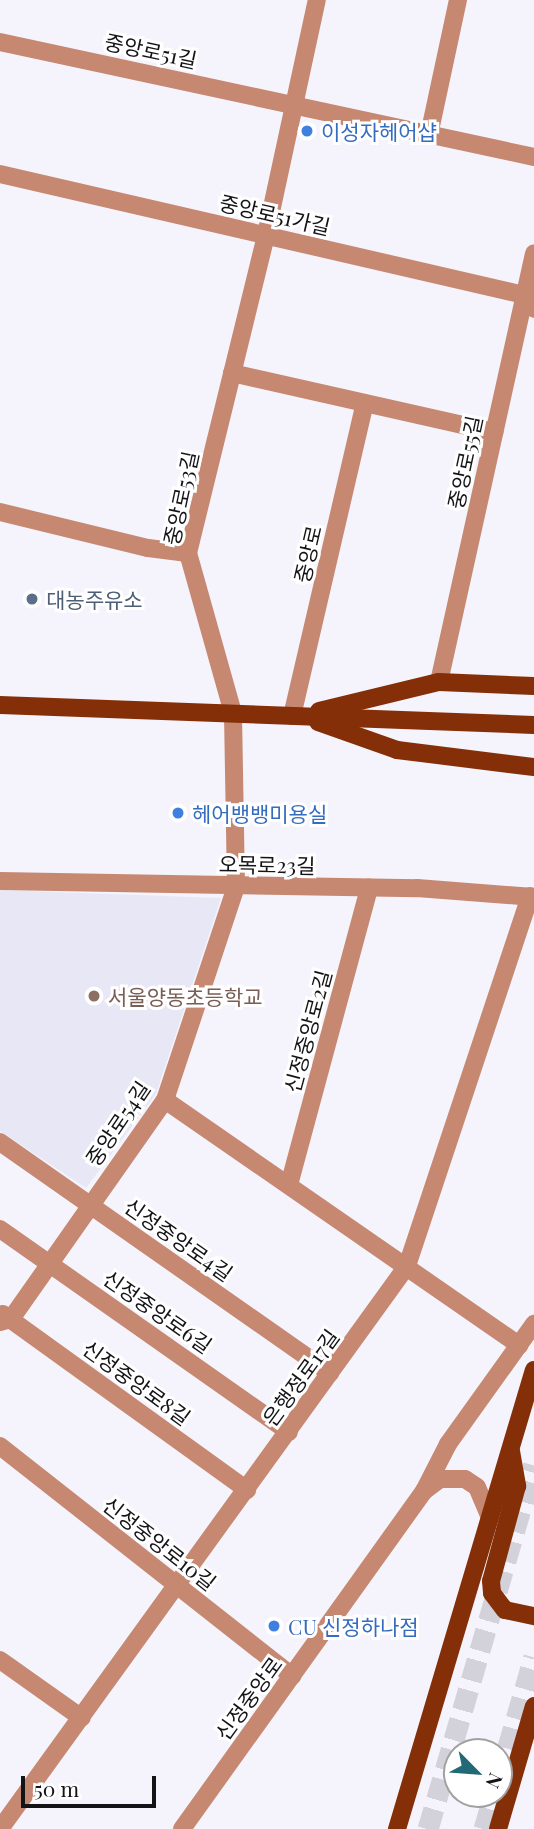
<!DOCTYPE html>
<meta charset="utf-8">
<style>
body{margin:0}
#map{position:relative;width:534px;height:1829px;overflow:hidden;background:#f5f4fd;font-family:"Playfair Display","Noto Sans KR",serif}
div>[style]{position:absolute}
.built>*{inset:0;background:#e8e7f5}
.highway-tunnel>*{height:21px;margin-top:-10.5px;transform-origin:0;background:repeating-linear-gradient(90deg,#d3d2da 0 21px,transparent 0 31px)}
.minor>*{height:18px;margin:-9px;padding:0 9px;transform-origin:9px;border-radius:9px;background:#c68871}
.major>*{height:18px;margin:-9px;padding:0 9px;transform-origin:9px;border-radius:9px;background:#852f09}
.dots>*{width:19px;height:19px;translate:-50% -50%;box-sizing:border-box;border:4px solid #fff;border-radius:50%}
span{translate:-50% -50%;white-space:nowrap;text-align:center;line-height:1.15;-webkit-text-stroke:6px #fff;paint-order:stroke}
.street-label{font-size:21px;color:#141316}
.shop-label{font-size:21px;color:#366cbe}
.left{translate:0 -50%;text-align:left}
.service-label{font-size:21px;color:#4e5e75}
.education-label{font-size:21px;color:#785e54}
.north{position:absolute;left:443px;top:1738px;width:70px;height:70px;box-sizing:border-box;background:#fff;border:2px solid #a1a1a2;border-radius:50%;rotate:115deg;font-size:19px;font-weight:700;line-height:28px;text-align:center;color:#141316}
.north::after{content:'';display:block;margin:auto;width:24px;height:32px;background:#226977;clip-path:polygon(50% 0,100% 100%,50% 72%,0 100%)}
.scale{position:absolute;left:21px;top:1776px;width:135px;height:32px;box-sizing:border-box;border:4px solid #141316;border-top:0;padding-left:9px;font-size:21px;line-height:24px;white-space:nowrap;color:#141316;-webkit-text-stroke:5px #fff;paint-order:stroke}
</style>
<div id="map">
<div class="built">
<i style="clip-path:polygon(0 890px,221px 898px,156px 1094px,86px 1188px,0 1131px)"></i>
</div>
<div class="highway-tunnel">
<i style="left:499px;top:1778px;width:126px;rotate:-73.9deg"></i>
<i style="left:428px;top:1829px;width:379px;rotate:-73.8deg"></i>
<i style="left:484px;top:1829px;width:36px;rotate:-74deg"></i>
</div>
<div class="minor">
<i style="left:0;top:42px;width:546px;rotate:12.15deg"></i>
<i style="left:429px;top:135px;width:138px;rotate:-77.9deg"></i>
<i style="left:0;top:174px;width:538px;rotate:13deg"></i>
<i style="left:524px;top:295px;width:17px;rotate:54deg"></i>
<i style="left:232px;top:373px;width:269px;rotate:12.7deg"></i>
<i style="left:0;top:512px;width:152px;rotate:13.7deg"></i>
<i style="left:148px;top:548px;width:40px;rotate:7.1deg"></i>
<i style="left:439px;top:682px;width:439px;rotate:-77.5deg"></i>
<i style="left:292px;top:716px;width:321px;rotate:-76.9deg"></i>
<i style="left:0;top:881px;width:417px;rotate:1deg"></i>
<i style="left:417px;top:888px;width:117px;rotate:4.4deg"></i>
<i style="left:165px;top:1100px;width:431px;rotate:34.7deg"></i>
<i style="left:0;top:1142px;width:403px;rotate:35deg"></i>
<i style="left:289px;top:1185px;width:308px;rotate:-74.9deg"></i>
<i style="left:0;top:1229px;width:353px;rotate:35.1deg"></i>
<i style="left:3px;top:1314px;width:301px;rotate:35.8deg"></i>
<i style="left:0;top:1322px;width:11px;rotate:-15deg"></i>
<i style="left:11px;top:1319px;width:268px;rotate:-54.9deg"></i>
<i style="left:165px;top:1100px;width:225px;rotate:-71.6deg"></i>
<i style="left:236px;top:886px;width:173px;rotate:-91deg"></i>
<i style="left:233px;top:713px;width:166px;rotate:-105.7deg"></i>
<i style="left:188px;top:553px;width:327px;rotate:-76.2deg"></i>
<i style="left:266px;top:235px;width:240px;rotate:-77.8deg"></i>
<i style="left:0;top:1446px;width:372px;rotate:38.2deg"></i>
<i style="left:424px;top:1491px;width:20px;rotate:-37deg"></i>
<i style="left:440px;top:1479px;width:25px"></i>
<i style="left:465px;top:1479px;width:14px;rotate:34deg"></i>
<i style="left:477px;top:1487px;width:33px;rotate:67deg"></i>
<i style="left:0;top:1660px;width:100px;rotate:35.3deg"></i>
<i style="left:0;top:1829px;width:695px;rotate:-54.14deg"></i>
<i style="left:407px;top:1266px;width:390px;rotate:-71.6deg"></i>
<i style="left:182px;top:1829px;width:416px;rotate:-54.4deg"></i>
<i style="left:424px;top:1491px;width:53px;rotate:-62.9deg"></i>
<i style="left:448px;top:1444px;width:148px;rotate:-54.4deg"></i>
</div>
<div class="major">
<i style="left:0;top:705px;width:534px;rotate:2.14deg"></i>
<i style="left:319px;top:711px;width:123px;rotate:-13.6deg"></i>
<i style="left:439px;top:682px;width:95px;rotate:2.4deg"></i>
<i style="left:318px;top:722px;width:84px;rotate:19.5deg"></i>
<i style="left:397px;top:750px;width:138px;rotate:7.1deg"></i>
<i style="left:511px;top:1451px;width:36px;rotate:80deg"></i>
<i style="left:517px;top:1486px;width:98px;rotate:105.3deg"></i>
<i style="left:491px;top:1581px;width:12px;rotate:85deg"></i>
<i style="left:492px;top:1593px;width:21px;rotate:53deg"></i>
<i style="left:505px;top:1610px;width:30px;rotate:12deg"></i>
<i style="left:397px;top:1829px;width:479px;rotate:-73.4deg"></i>
<i style="left:498px;top:1829px;width:128px;rotate:-73.7deg"></i>
</div>
<div class="dots">
<i style="left:307px;top:131px;background:#3f7fe0"></i>
<i style="left:32px;top:599px;background:#5c6f8a"></i>
<i style="left:178px;top:813px;background:#3f7fe0"></i>
<i style="left:94px;top:996px;background:#8d6e63"></i>
<i style="left:274px;top:1626px;background:#3f7fe0"></i>
</div>
<div class="street-label">
<span style="left:151px;top:50px;rotate:12deg">중앙로51길</span>
<span style="left:275px;top:214px;rotate:13deg">중앙로51가길</span>
<span style="left:464px;top:462px;rotate:-78deg">중앙로55길</span>
<span style="left:180px;top:498px;rotate:-78deg">중앙로53길</span>
<span style="left:307px;top:554px;rotate:-77deg">중앙로</span>
<span style="left:267px;top:864px;rotate:1deg">오목로23길</span>
<span style="left:307px;top:1031px;rotate:-75deg">신정중앙로2길</span>
<span style="left:117px;top:1123px;rotate:-56deg">중앙로54길</span>
<span style="left:179px;top:1239px;rotate:35deg">신정중앙로4길</span>
<span style="left:158px;top:1311px;rotate:35deg">신정중앙로6길</span>
<span style="left:300px;top:1377px;rotate:-54deg">은행정로17길</span>
<span style="left:137px;top:1382px;rotate:36deg">신정중앙로8길</span>
<span style="left:160px;top:1543px;rotate:38deg">신정중앙로10길</span>
<span style="left:248px;top:1698px;rotate:-54deg">신정중앙로</span>
</div>
<div class="shop-label">
<span class="left" style="left:321px;top:131px">이성자헤어샵</span>
<span class="left" style="left:192px;top:813px">헤어뱅뱅미용실</span>
<span class="left" style="left:288px;top:1626px">CU 신정하나점</span>
</div>
<div class="service-label">
<span class="left" style="left:46px;top:599px">대농주유소</span>
</div>
<div class="education-label">
<span class="left" style="left:108px;top:996px">서울양동초등학교</span>
</div>
<div class="north">N</div>
<div class="scale">50 m</div>
</div>
